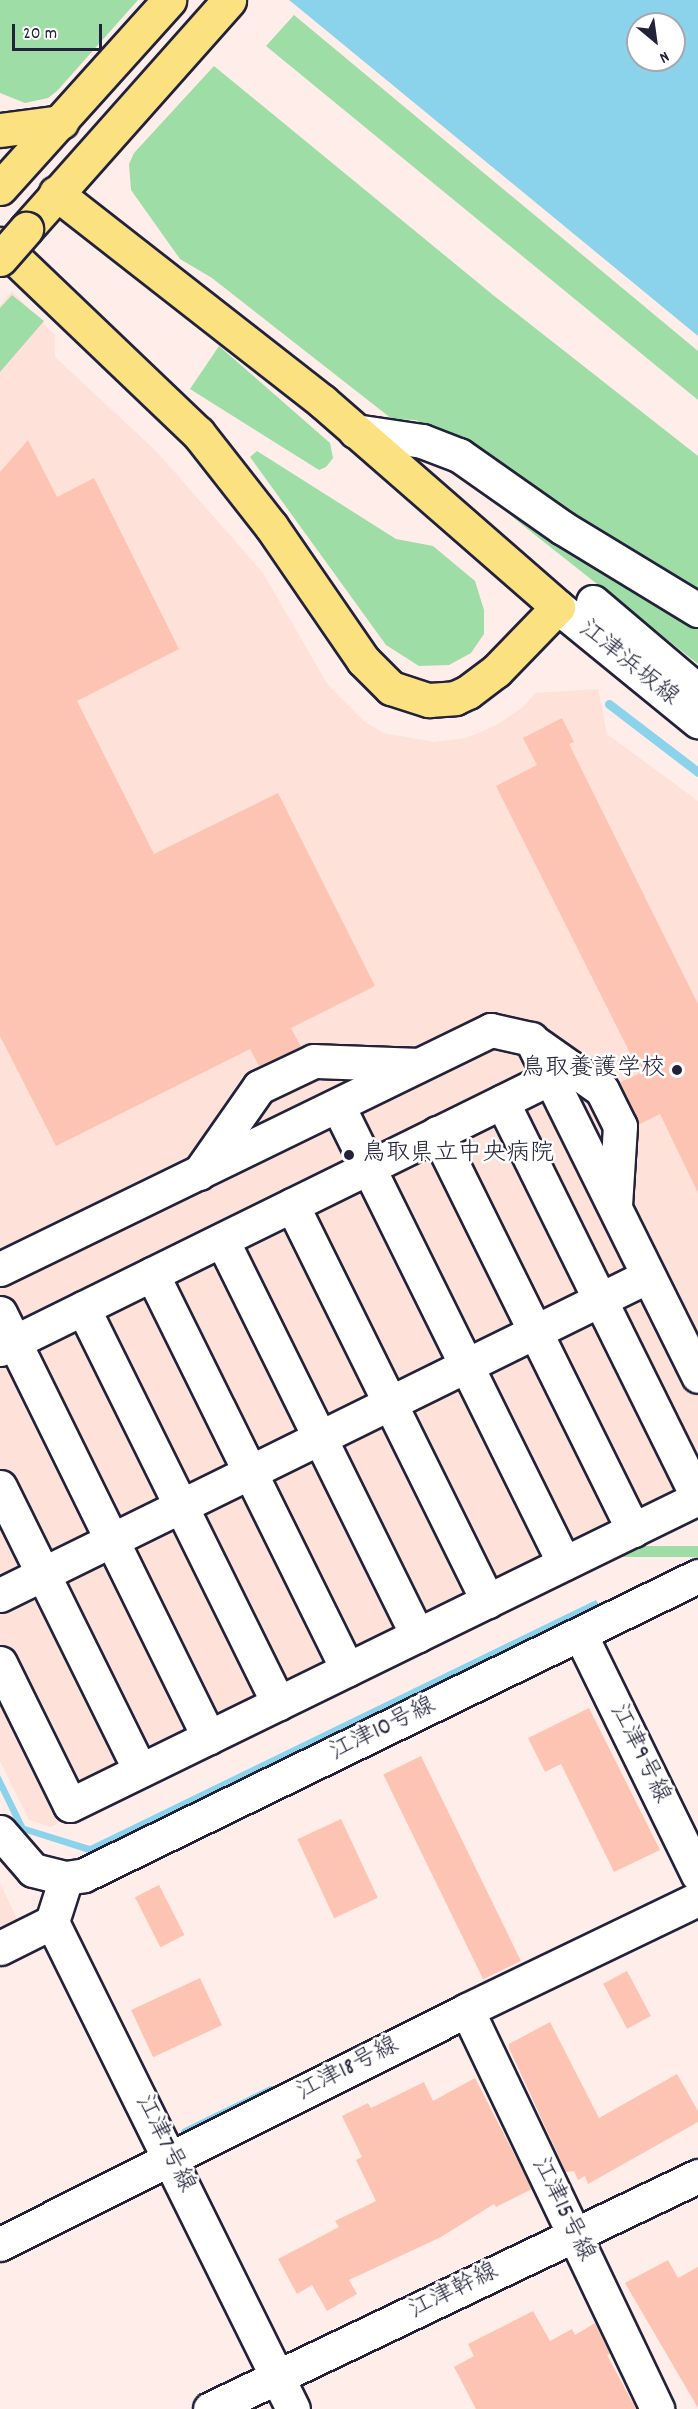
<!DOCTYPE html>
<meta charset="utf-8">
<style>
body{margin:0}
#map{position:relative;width:698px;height:2409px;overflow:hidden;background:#feede8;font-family:Dekko,"Klee One",sans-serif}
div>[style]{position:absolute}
.built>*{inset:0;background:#fee1d8}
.green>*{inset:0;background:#9edda6;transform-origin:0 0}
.water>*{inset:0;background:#8ad3eb}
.stream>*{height:9px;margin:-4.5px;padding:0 4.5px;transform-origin:4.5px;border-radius:4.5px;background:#8ad3eb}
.building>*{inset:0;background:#fdc4b3;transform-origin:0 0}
.roads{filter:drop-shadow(2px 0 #22223b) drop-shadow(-2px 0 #22223b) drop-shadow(0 2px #22223b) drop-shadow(0 -2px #22223b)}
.minor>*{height:33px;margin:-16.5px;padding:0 16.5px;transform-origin:16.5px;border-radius:16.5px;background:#fff}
.major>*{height:33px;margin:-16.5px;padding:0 16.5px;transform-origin:16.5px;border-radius:16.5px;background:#fbe180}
.highway>*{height:33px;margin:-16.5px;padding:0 16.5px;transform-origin:16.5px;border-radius:16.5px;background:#fbe180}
.bridges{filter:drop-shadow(2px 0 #22223b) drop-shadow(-2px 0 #22223b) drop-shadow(0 2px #22223b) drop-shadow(0 -2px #22223b)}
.highway-bridge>*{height:33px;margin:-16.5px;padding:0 16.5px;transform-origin:16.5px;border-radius:16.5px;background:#fbe180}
.dots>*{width:16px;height:16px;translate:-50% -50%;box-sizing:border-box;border:3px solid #fff;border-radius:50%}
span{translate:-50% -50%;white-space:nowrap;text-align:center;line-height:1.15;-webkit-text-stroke:5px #fff;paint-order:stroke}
.street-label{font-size:24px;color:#22223b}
.poi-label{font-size:24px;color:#22223b}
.right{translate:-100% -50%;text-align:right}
.left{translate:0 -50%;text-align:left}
.north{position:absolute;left:626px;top:12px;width:60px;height:60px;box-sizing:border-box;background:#fff;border:2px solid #a7a7b1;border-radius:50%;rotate:151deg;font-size:16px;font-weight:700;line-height:24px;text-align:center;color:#22223b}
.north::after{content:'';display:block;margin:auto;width:21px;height:27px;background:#22223b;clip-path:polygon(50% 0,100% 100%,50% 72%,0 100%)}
.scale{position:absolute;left:12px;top:24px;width:90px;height:27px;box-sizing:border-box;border:3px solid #22223b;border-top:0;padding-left:8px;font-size:18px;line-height:21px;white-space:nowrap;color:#22223b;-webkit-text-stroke:4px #fff;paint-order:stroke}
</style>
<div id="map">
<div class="built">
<i style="clip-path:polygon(12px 291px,55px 335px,55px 357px,156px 451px,263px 573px,328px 685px,366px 723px,384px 733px,433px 742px,466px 738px,495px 726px,522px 708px,536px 693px,598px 689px,607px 734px,698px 801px,698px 1508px,51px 1827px,29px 1820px,0 1761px,0 305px)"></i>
<i style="clip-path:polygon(0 1883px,19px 1923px,0 1932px)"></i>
</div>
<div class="green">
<i style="clip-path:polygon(0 0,138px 0,57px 91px,48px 98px,25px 103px,0 93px)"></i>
<i style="clip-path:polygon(294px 15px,698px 351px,698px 400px,266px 46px)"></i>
<i style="clip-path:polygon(214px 66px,493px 295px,698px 456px,698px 604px,416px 420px,392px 419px,212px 278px,180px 259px,131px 190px,129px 164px,134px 153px)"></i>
<i style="clip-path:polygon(12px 295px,44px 321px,0 372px,0 308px)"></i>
<i style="clip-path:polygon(219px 346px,330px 443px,333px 458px,326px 467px,319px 470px,190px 389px)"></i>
<i style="clip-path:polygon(257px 451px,396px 539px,433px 546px,475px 581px,484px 610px,484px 634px,471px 653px,449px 665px,419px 666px,386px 645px,250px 457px)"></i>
<i style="clip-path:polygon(437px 454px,698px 619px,698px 664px,520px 523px)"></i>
<i style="left:698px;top:1546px;width:11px;height:113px;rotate:90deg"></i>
</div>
<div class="water">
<i style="clip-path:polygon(evenodd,289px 0,698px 0,698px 336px,294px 4px,289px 0,638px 24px,674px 24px,674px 60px,638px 60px,638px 24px)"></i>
<i style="clip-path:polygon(596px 1600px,600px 1606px,92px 1854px,20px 1831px,0 1790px,0 1775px,25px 1826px,90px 1846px)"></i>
</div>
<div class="stream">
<i style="left:609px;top:704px;width:112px;rotate:37.4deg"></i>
<i style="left:185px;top:2132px;width:96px;rotate:-26deg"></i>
</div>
<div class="building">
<i style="clip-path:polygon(28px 440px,57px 497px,94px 478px,179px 649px,77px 701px,154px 854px,278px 793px,375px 986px,291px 1028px,301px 1047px,259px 1066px,250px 1049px,56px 1146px,0 1036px,0 472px)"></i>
<i style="clip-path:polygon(562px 718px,574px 742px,569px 744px,698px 1004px,698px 1193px,660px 1114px,638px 1125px,619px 1083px,640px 1073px,496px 786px,537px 765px,523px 738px)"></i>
<i style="clip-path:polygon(589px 1708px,660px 1850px,614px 1872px,561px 1764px,545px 1772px,528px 1738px)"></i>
<i style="left:421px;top:1756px;width:228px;height:42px;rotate:64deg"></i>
<i style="left:341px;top:1819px;width:87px;height:48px;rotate:65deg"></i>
<i style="left:159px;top:1885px;width:56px;height:27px;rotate:63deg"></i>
<i style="left:627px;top:1971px;width:51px;height:27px;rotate:62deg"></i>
<i style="left:200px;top:1978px;width:52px;height:76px;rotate:65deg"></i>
<i style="clip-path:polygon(550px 2022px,599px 2118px,677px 2074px,698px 2111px,698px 2122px,588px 2184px,585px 2176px,578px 2180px,574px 2171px,566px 2172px,509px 2048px,509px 2044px)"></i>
<i style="clip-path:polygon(475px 2078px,532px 2189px,496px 2207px,494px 2204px,441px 2237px,349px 2280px,357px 2294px,327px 2311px,312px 2285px,297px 2294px,278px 2259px,339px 2227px,335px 2221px,376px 2201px,356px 2160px,362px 2157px,342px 2116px,368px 2103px,371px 2108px,424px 2082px,433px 2101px)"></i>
<i style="clip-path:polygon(668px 2260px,678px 2278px,698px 2267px,698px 2408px,625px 2283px)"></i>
<i style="clip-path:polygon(533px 2311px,550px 2341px,572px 2329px,575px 2335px,595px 2323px,610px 2354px,607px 2355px,636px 2409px,476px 2409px,454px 2367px,474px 2356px,468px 2344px)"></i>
</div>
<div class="roads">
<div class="minor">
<i style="left:355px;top:431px;width:68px;rotate:8.5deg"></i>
<i style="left:422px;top:441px;width:40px;rotate:21deg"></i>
<i style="left:459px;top:455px;width:127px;rotate:35.1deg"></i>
<i style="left:563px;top:528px;width:158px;rotate:31.3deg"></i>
<i style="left:593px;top:602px;width:138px;rotate:40.3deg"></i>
<i style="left:558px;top:607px;width:181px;rotate:39.2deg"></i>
<i style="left:534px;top:1042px;width:83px;rotate:35.2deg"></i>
<i style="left:602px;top:1090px;width:40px;rotate:63.4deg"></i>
<i style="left:620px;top:1126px;width:80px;rotate:93.6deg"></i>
<i style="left:338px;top:1106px;width:510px;rotate:63.69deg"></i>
<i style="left:437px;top:1133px;width:443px;rotate:63.7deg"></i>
<i style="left:199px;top:1173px;width:105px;rotate:-55.1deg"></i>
<i style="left:259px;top:1087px;width:61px;rotate:-25.3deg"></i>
<i style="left:314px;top:1061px;width:103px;rotate:2.2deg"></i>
<i style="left:292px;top:1205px;width:442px;rotate:63.7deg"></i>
<i style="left:222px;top:1240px;width:441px;rotate:63.7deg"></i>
<i style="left:0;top:1269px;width:546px;rotate:-25.96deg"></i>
<i style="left:491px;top:1030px;width:41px;rotate:12.7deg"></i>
<i style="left:531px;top:1039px;width:376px;rotate:63.6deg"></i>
<i style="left:152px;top:1274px;width:441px;rotate:63.7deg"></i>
<i style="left:83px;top:1308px;width:441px;rotate:63.7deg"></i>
<i style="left:0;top:1313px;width:473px;rotate:63.8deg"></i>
<i style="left:0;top:1349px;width:613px;rotate:-26.23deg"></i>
<i style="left:0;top:1487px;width:316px;rotate:63.7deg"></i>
<i style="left:0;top:1595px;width:722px;rotate:-26.21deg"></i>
<i style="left:580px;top:1634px;width:268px;rotate:63.9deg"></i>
<i style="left:0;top:1663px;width:158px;rotate:63.8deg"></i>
<i style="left:70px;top:1805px;width:699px;rotate:-26.05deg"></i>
<i style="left:698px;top:1498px;width:442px;rotate:-116.3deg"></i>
<i style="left:0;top:1832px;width:50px;rotate:49deg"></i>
<i style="left:33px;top:1870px;width:34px;rotate:14deg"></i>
<i style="left:66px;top:1878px;width:18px;rotate:-9deg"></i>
<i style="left:84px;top:1875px;width:683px;rotate:-25.96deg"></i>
<i style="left:66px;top:1878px;width:46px;rotate:107.7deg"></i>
<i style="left:52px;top:1922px;width:543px;rotate:63.67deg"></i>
<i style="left:0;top:1948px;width:58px;rotate:-26.6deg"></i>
<i style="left:467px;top:2010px;width:442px;rotate:64.5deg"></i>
<i style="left:0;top:2244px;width:522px;rotate:-26.61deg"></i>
<i style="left:467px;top:2010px;width:256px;rotate:-25.7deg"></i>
<i style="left:210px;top:2409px;width:541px;rotate:-25.52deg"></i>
</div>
<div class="major">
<i style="left:0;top:130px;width:62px;rotate:-7.5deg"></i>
<i style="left:0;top:244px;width:274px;rotate:43.7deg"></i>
<i style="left:198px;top:433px;width:118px;rotate:51.9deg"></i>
<i style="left:271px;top:526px;width:163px;rotate:55.5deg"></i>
<i style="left:363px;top:660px;width:40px;rotate:45deg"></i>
<i style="left:391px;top:688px;width:40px;rotate:18deg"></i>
<i style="left:429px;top:700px;width:26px;rotate:-4deg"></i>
<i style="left:455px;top:698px;width:14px;rotate:-25deg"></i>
<i style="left:468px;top:692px;width:35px;rotate:-37deg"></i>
<i style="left:496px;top:671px;width:89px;rotate:-45.9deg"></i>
<i style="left:558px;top:607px;width:313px;rotate:-138.9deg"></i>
<i style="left:322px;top:401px;width:338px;rotate:-142deg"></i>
</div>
<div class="highway">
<i style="left:0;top:188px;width:253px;rotate:-48deg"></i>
<i style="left:26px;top:229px;width:306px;rotate:-48.4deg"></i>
</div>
</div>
<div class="bridges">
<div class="highway-bridge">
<i style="left:0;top:259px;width:40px;rotate:-49deg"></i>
</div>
</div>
<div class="dots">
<i style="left:677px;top:1070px;background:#22223b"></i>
<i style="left:349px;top:1155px;background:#22223b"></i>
</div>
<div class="street-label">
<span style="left:628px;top:664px;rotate:39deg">江津浜坂線</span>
<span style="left:383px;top:1730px;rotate:-26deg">江津10号線</span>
<span style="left:639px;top:1754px;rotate:64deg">江津9号線</span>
<span style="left:348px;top:2070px;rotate:-27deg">江津18号線</span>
<span style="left:164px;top:2144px;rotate:64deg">江津7号線</span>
<span style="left:562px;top:2210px;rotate:64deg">江津15号線</span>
<span style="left:454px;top:2292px;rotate:-26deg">江津幹線</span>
</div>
<div class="poi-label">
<span class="right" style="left:665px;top:1070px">鳥取養護学校</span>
<span class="left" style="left:362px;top:1155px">鳥取県立中央病院</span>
</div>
<div class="north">N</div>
<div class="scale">20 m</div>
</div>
